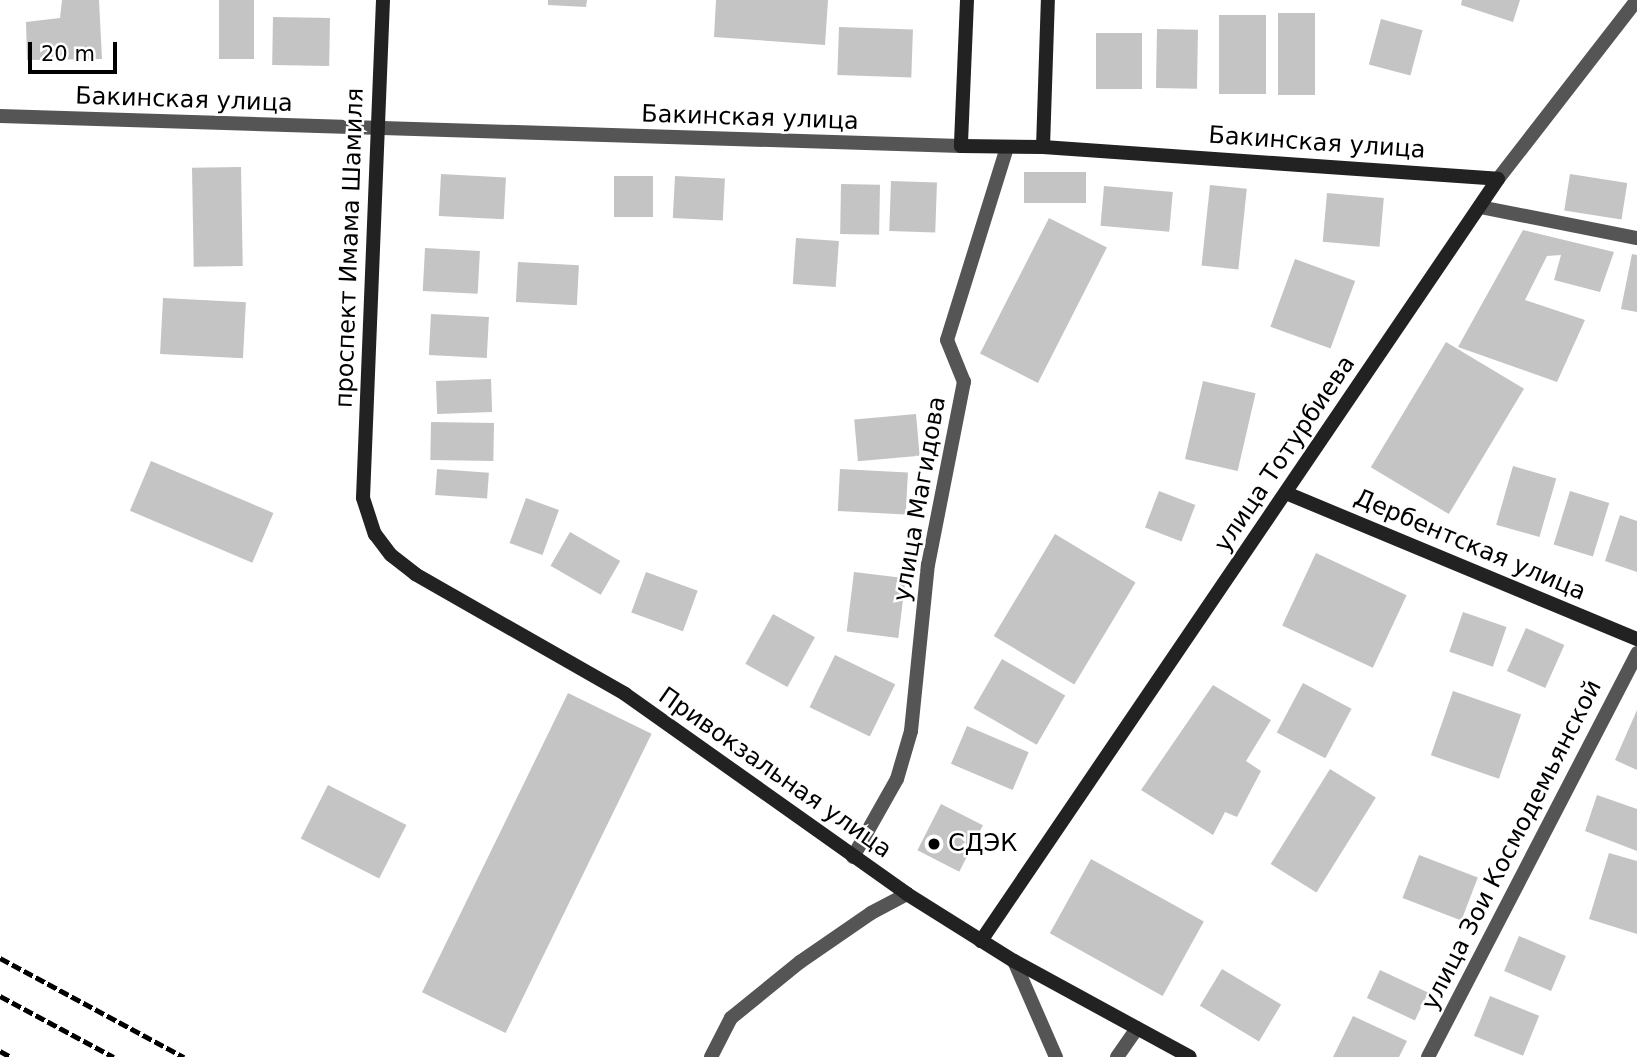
<!DOCTYPE html>
<meta charset="utf-8">
<style>
body{margin:0}
#map{position:relative;width:1637px;height:1057px;overflow:hidden;background:#fff;font-family:"DejaVu Sans",sans-serif}
div>[style]{position:absolute}
.building>*{inset:0;background:#c4c4c4;transform-origin:0 0}
.street>*{height:14px;margin:-7px;padding:0 7px;transform-origin:7px;border-radius:7px;background:#555}
.secondary>*{height:14px;margin:-7px;padding:0 7px;transform-origin:7px;border-radius:7px;background:#222}
.rail>*{height:5px;margin-top:-2.5px;transform-origin:0;background:repeating-linear-gradient(90deg,#000 0 10px,transparent 0 13.5px)}
.dots>*{width:19px;height:19px;translate:-50% -50%;box-sizing:border-box;border:4px solid #fff;border-radius:50%}
span{translate:-50% -50%;white-space:nowrap;text-align:center;line-height:1.15;-webkit-text-stroke:5px #fff;paint-order:stroke}
.street-label{font-size:24px;color:#000}
.poi-label{font-size:24px;color:#000}
.left{translate:0 -50%;text-align:left}
.scale{position:absolute;left:28px;top:42px;width:89px;height:32px;box-sizing:border-box;border:4px solid #000;border-top:0;padding-left:9px;font-size:21px;line-height:24px;white-space:nowrap;color:#000;-webkit-text-stroke:5px #fff;paint-order:stroke}
</style>
<div id="map">
<div class="building">
<i style="clip-path:polygon(62px 0,99px 0,102px 59px,27px 60px,26px 22px,60px 18px)"></i>
<i style="left:219px;top:0;width:35px;height:59px"></i>
<i style="clip-path:polygon(548px 0,587px 0,586px 7px,548px 5px)"></i>
<i style="clip-path:polygon(716px 0,828px 0,825px 45px,714px 37px)"></i>
<i style="clip-path:polygon(1462px 0,1520px 0,1513px 22px,1461px 5px)"></i>
<i style="left:1278px;top:13px;width:37px;height:82px"></i>
<i style="left:1219px;top:15px;width:47px;height:79px"></i>
<i style="left:273px;top:17px;width:57px;height:48px;rotate:1deg"></i>
<i style="left:1381px;top:19px;width:43px;height:47px;rotate:15deg"></i>
<i style="left:839px;top:27px;width:74px;height:48px;rotate:2deg"></i>
<i style="left:1157px;top:29px;width:41px;height:59px;rotate:1deg"></i>
<i style="left:1096px;top:33px;width:46px;height:56px"></i>
<i style="left:241px;top:167px;width:99px;height:49px;rotate:89deg"></i>
<i style="left:1024px;top:172px;width:62px;height:31px"></i>
<i style="left:441px;top:174px;width:65px;height:42px;rotate:3deg"></i>
<i style="left:1570px;top:174px;width:58px;height:37px;rotate:9deg"></i>
<i style="left:614px;top:176px;width:39px;height:41px"></i>
<i style="left:675px;top:176px;width:50px;height:42px;rotate:3deg"></i>
<i style="left:891px;top:181px;width:46px;height:50px;rotate:2deg"></i>
<i style="left:841px;top:184px;width:39px;height:50px;rotate:1deg"></i>
<i style="left:1210px;top:185px;width:37px;height:81px;rotate:6deg"></i>
<i style="left:1104px;top:186px;width:69px;height:40px;rotate:5deg"></i>
<i style="left:1327px;top:193px;width:57px;height:49px;rotate:5deg"></i>
<i style="left:1049px;top:218px;width:65px;height:152px;rotate:27deg"></i>
<i style="clip-path:polygon(1523px 230px,1614px 252px,1600px 292px,1554px 280px,1561px 255px,1547px 256px,1525px 300px,1585px 320px,1557px 382px,1458px 347px)"></i>
<i style="left:796px;top:238px;width:43px;height:46px;rotate:4deg"></i>
<i style="left:425px;top:248px;width:55px;height:43px;rotate:3deg"></i>
<i style="clip-path:polygon(1632px 254px,1637px 255px,1637px 312px,1621px 309px)"></i>
<i style="left:1295px;top:259px;width:64px;height:72px;rotate:20deg"></i>
<i style="left:518px;top:262px;width:61px;height:40px;rotate:3deg"></i>
<i style="left:163px;top:298px;width:83px;height:56px;rotate:3deg"></i>
<i style="left:431px;top:314px;width:58px;height:41px;rotate:3deg"></i>
<i style="left:1446px;top:342px;width:91px;height:146px;rotate:31deg"></i>
<i style="left:491px;top:379px;width:33px;height:55px;rotate:88deg"></i>
<i style="left:1203px;top:381px;width:54px;height:80px;rotate:13deg"></i>
<i style="left:916px;top:414px;width:42px;height:62px;rotate:85deg"></i>
<i style="left:431px;top:422px;width:63px;height:38px;rotate:1deg"></i>
<i style="left:151px;top:461px;width:133px;height:54px;rotate:23deg"></i>
<i style="left:1513px;top:466px;width:45px;height:61px;rotate:16deg"></i>
<i style="left:437px;top:469px;width:52px;height:26px;rotate:4deg"></i>
<i style="left:840px;top:469px;width:68px;height:42px;rotate:3deg"></i>
<i style="left:1159px;top:491px;width:39px;height:39px;rotate:21deg"></i>
<i style="left:1570px;top:491px;width:41px;height:56px;rotate:17deg"></i>
<i style="left:526px;top:498px;width:35px;height:48px;rotate:20deg"></i>
<i style="clip-path:polygon(1620px 515px,1637px 521px,1637px 572px,1605px 561px)"></i>
<i style="left:570px;top:532px;width:58px;height:39px;rotate:30deg"></i>
<i style="left:1055px;top:534px;width:94px;height:119px;rotate:31deg"></i>
<i style="left:1316px;top:553px;width:100px;height:80px;rotate:25deg"></i>
<i style="left:646px;top:572px;width:55px;height:43px;rotate:20deg"></i>
<i style="left:854px;top:572px;width:52px;height:60px;rotate:7deg"></i>
<i style="left:1463px;top:612px;width:46px;height:42px;rotate:19deg"></i>
<i style="left:773px;top:614px;width:48px;height:57px;rotate:29deg"></i>
<i style="left:1526px;top:628px;width:42px;height:47px;rotate:24deg"></i>
<i style="left:835px;top:655px;width:67px;height:58px;rotate:26deg"></i>
<i style="left:1002px;top:659px;width:73px;height:57px;rotate:30deg"></i>
<i style="left:1303px;top:683px;width:55px;height:56px;rotate:28deg"></i>
<i style="clip-path:polygon(1213px 685px,1271px 720px,1246px 761px,1261px 771px,1237px 817px,1225px 812px,1213px 835px,1141px 790px)"></i>
<i style="left:1453px;top:691px;width:72px;height:68px;rotate:19deg"></i>
<i style="left:568px;top:693px;width:93px;height:333px;rotate:26deg"></i>
<i style="clip-path:polygon(1637px 710px,1637px 770px,1615px 760px)"></i>
<i style="left:967px;top:726px;width:67px;height:41px;rotate:23deg"></i>
<i style="left:1330px;top:769px;width:54px;height:112px;rotate:32deg"></i>
<i style="left:328px;top:785px;width:88px;height:60px;rotate:27deg"></i>
<i style="clip-path:polygon(1597px 795px,1637px 809px,1637px 851px,1585px 831px)"></i>
<i style="left:941px;top:804px;width:47px;height:52px;rotate:27deg"></i>
<i style="clip-path:polygon(1609px 853px,1637px 861px,1637px 934px,1589px 919px)"></i>
<i style="left:1419px;top:855px;width:63px;height:46px;rotate:21deg"></i>
<i style="left:1091px;top:859px;width:129px;height:85px;rotate:29deg"></i>
<i style="left:1519px;top:936px;width:51px;height:38px;rotate:23deg"></i>
<i style="left:1222px;top:969px;width:69px;height:43px;rotate:31deg"></i>
<i style="left:1380px;top:970px;width:53px;height:31px;rotate:25deg"></i>
<i style="left:1490px;top:996px;width:53px;height:43px;rotate:22deg"></i>
<i style="clip-path:polygon(1353px 1016px,1407px 1041px,1399px 1057px,1333px 1057px)"></i>
</div>
<div class="street">
<i style="left:0;top:116px;width:961px;rotate:1.79deg"></i>
<i style="left:1498px;top:179px;width:227px;rotate:-52.2deg"></i>
<i style="left:1480px;top:207px;width:160px;rotate:11.2deg"></i>
<i style="left:853px;top:857px;width:90px;rotate:-60.6deg"></i>
<i style="left:897px;top:779px;width:50px;rotate:-73.7deg"></i>
<i style="left:911px;top:731px;width:167px;rotate:-84.2deg"></i>
<i style="left:928px;top:565px;width:187px;rotate:-78.9deg"></i>
<i style="left:964px;top:382px;width:45px;rotate:-112deg"></i>
<i style="left:947px;top:340px;width:202px;rotate:-72.7deg"></i>
<i style="left:1014px;top:961px;width:105px;rotate:66.4deg"></i>
<i style="left:711px;top:1057px;width:44px;rotate:-62.9deg"></i>
<i style="left:731px;top:1018px;width:89px;rotate:-39.1deg"></i>
<i style="left:800px;top:962px;width:86px;rotate:-34.6deg"></i>
<i style="left:871px;top:913px;width:41px;rotate:-27.8deg"></i>
<i style="left:1117px;top:1057px;width:35px;rotate:-55deg"></i>
<i style="left:1428px;top:1057px;width:455px;rotate:-62.6deg"></i>
</div>
<div class="secondary">
<i style="left:383px;top:0;width:498px;rotate:92.3deg"></i>
<i style="left:363px;top:498px;width:38px;rotate:72deg"></i>
<i style="left:375px;top:534px;width:26px;rotate:53deg"></i>
<i style="left:391px;top:555px;width:31px;rotate:38deg"></i>
<i style="left:415px;top:574px;width:242px;rotate:29.7deg"></i>
<i style="left:625px;top:694px;width:346px;rotate:35.3deg"></i>
<i style="left:907px;top:894px;width:126px;rotate:32.1deg"></i>
<i style="left:1014px;top:961px;width:200px;rotate:28.6deg"></i>
<i style="left:967px;top:0;width:146px;rotate:92.4deg"></i>
<i style="left:961px;top:146px;width:82px;rotate:0.7deg"></i>
<i style="left:1043px;top:147px;width:456px;rotate:4deg"></i>
<i style="left:1498px;top:179px;width:921px;rotate:124.16deg"></i>
<i style="left:1043px;top:147px;width:147px;rotate:-88.1deg"></i>
<i style="left:1286px;top:493px;width:380px;rotate:22.6deg"></i>
</div>
<div class="rail">
<i style="left:0;top:958px;width:209px;rotate:28.3deg"></i>
<i style="left:0;top:996px;width:129px;rotate:28.2deg"></i>
<i style="left:0;top:1051px;width:13px;rotate:29deg"></i>
</div>
<div class="dots">
<i style="left:934px;top:844px;background:#000"></i>
</div>
<div class="street-label">
<span style="left:184px;top:100px;rotate:2deg">Бакинская улица</span>
<span style="left:750px;top:118px;rotate:2deg">Бакинская улица</span>
<span style="left:1317px;top:143px;rotate:4deg">Бакинская улица</span>
<span style="left:350px;top:248px;rotate:-88deg">проспект Имама Шамиля</span>
<span style="left:1285px;top:454px;rotate:-56deg">улица Тотурбиева</span>
<span style="left:920px;top:499px;rotate:-80deg">улица Магидова</span>
<span style="left:1470px;top:545px;rotate:23deg">Дербентская улица</span>
<span style="left:775px;top:773px;rotate:35deg">Привокзальная улица</span>
<span style="left:1512px;top:845px;rotate:-63deg">улица Зои Космодемьянской</span>
</div>
<div class="poi-label">
<span class="left" style="left:948px;top:844px">СДЭК</span>
</div>
<div class="scale">20 m</div>
</div>
